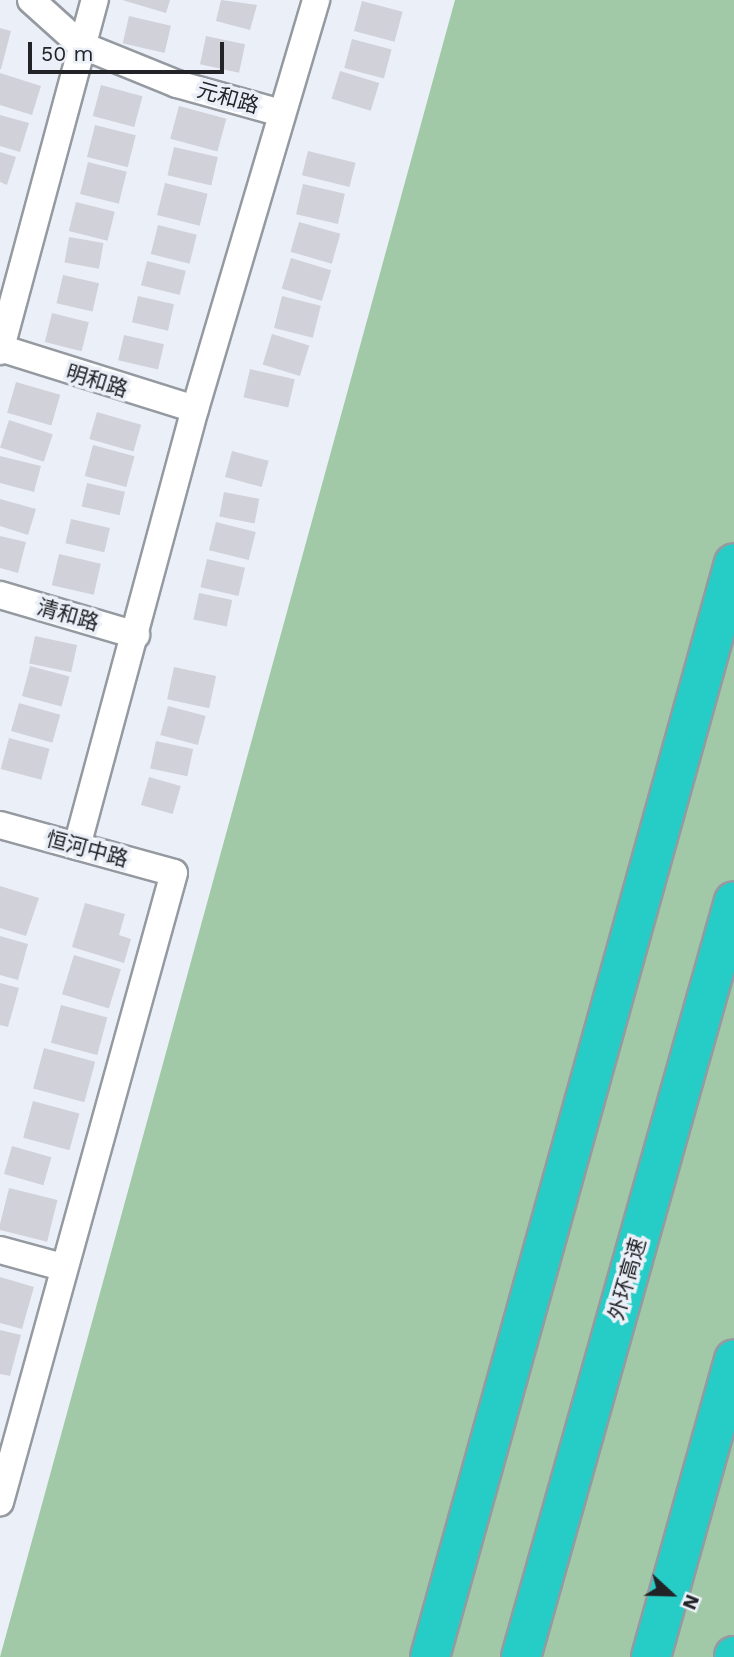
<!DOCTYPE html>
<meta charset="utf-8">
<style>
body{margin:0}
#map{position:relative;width:734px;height:1657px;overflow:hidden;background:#ebf0f8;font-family:"Work Sans","Noto Sans SC",sans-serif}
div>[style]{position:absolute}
.forest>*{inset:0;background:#a1c8a7}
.building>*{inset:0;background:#d1d1d9;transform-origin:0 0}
.roads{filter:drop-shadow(2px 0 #959aa1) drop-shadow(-2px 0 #959aa1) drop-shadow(0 2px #959aa1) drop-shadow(0 -2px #959aa1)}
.street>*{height:26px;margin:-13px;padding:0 13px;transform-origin:13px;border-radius:13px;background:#fff}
.highway>*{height:38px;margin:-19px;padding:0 19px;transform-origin:19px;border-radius:19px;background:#25cdc6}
span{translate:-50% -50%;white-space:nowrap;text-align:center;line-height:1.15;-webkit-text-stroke:7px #ebf0f8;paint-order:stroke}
.street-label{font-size:21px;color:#212326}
.north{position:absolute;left:636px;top:1559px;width:70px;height:70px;-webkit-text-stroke:5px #ebf0f8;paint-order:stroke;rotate:112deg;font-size:19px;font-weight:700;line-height:28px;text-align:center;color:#212326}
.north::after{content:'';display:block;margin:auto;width:24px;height:32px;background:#212326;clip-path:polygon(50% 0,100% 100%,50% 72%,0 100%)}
.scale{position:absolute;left:28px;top:42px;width:196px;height:32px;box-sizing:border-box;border:4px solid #212326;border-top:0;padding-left:9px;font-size:21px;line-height:24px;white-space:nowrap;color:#212326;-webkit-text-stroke:5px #ebf0f8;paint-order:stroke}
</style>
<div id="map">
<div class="forest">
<i style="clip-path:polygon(455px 0,734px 0,734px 1657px,0 1657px)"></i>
</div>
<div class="building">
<i style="clip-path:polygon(122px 0,170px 0,166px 13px)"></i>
<i style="clip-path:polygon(221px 0,257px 5px,250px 30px,216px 21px)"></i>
<i style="left:362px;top:1px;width:42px;height:31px;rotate:15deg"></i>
<i style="left:129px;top:16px;width:43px;height:28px;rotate:13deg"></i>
<i style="clip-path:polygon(0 28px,11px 31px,1px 69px,0 69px)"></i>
<i style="left:206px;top:36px;width:40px;height:29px;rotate:12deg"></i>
<i style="left:352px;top:39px;width:41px;height:30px;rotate:15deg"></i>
<i style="left:340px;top:71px;width:41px;height:29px;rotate:17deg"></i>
<i style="clip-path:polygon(0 73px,41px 86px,32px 115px,0 105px)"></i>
<i style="left:101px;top:85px;width:43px;height:32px;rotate:15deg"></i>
<i style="left:179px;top:106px;width:49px;height:34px;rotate:15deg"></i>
<i style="clip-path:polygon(0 115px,29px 123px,20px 152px,0 146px)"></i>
<i style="left:95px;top:125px;width:42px;height:33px;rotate:14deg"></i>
<i style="left:174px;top:147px;width:45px;height:29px;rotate:13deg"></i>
<i style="left:308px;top:151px;width:49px;height:25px;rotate:14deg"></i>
<i style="clip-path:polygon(0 152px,16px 157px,7px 185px,0 182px)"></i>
<i style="left:88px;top:162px;width:40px;height:33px;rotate:14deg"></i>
<i style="left:165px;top:183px;width:44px;height:33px;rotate:14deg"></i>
<i style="left:303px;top:184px;width:43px;height:31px;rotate:13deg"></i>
<i style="left:76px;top:202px;width:40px;height:30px;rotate:14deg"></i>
<i style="left:299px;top:222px;width:43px;height:31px;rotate:16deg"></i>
<i style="left:158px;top:225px;width:40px;height:30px;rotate:14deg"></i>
<i style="left:69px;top:237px;width:35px;height:26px;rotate:10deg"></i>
<i style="left:291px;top:258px;width:42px;height:32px;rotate:17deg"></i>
<i style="left:147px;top:261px;width:40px;height:25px;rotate:14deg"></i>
<i style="left:63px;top:275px;width:37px;height:29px;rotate:13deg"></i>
<i style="left:138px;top:296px;width:37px;height:27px;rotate:13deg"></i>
<i style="left:282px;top:296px;width:40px;height:33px;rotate:14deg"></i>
<i style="left:52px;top:313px;width:38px;height:30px;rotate:14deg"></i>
<i style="left:272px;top:334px;width:39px;height:32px;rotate:17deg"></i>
<i style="left:124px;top:335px;width:41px;height:26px;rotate:13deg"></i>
<i style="left:250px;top:369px;width:46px;height:29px;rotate:13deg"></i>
<i style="left:16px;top:382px;width:46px;height:32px;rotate:16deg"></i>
<i style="left:97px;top:412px;width:46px;height:28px;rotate:16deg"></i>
<i style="left:9px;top:420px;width:46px;height:29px;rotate:18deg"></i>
<i style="left:93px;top:445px;width:43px;height:32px;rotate:15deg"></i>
<i style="left:232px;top:451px;width:38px;height:27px;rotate:15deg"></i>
<i style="clip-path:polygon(0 456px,41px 466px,34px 492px,0 483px)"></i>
<i style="left:87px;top:483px;width:39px;height:24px;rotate:13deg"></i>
<i style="left:224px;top:492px;width:36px;height:25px;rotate:11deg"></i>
<i style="clip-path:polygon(0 499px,36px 509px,28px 535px,0 526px)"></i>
<i style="left:71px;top:519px;width:40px;height:25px;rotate:13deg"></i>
<i style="left:216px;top:522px;width:41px;height:29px;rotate:14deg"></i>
<i style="clip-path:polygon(0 536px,26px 542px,18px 573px,0 568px)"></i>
<i style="left:59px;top:554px;width:43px;height:32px;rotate:13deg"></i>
<i style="left:207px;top:559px;width:39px;height:29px;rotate:13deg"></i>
<i style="left:199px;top:593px;width:34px;height:27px;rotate:12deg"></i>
<i style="left:35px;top:636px;width:43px;height:28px;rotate:12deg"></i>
<i style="left:30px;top:666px;width:41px;height:31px;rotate:15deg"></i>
<i style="left:174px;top:667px;width:43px;height:33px;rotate:12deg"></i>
<i style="left:19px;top:703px;width:43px;height:29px;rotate:16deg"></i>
<i style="left:168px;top:706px;width:39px;height:30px;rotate:15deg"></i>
<i style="left:9px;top:738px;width:42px;height:32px;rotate:15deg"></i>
<i style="left:156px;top:741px;width:38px;height:28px;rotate:12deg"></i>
<i style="left:149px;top:777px;width:33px;height:29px;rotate:16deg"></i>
<i style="clip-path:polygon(0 886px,39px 898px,26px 936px,0 928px)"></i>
<i style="clip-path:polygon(85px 903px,125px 914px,119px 935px,131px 939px,124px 963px,72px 947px)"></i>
<i style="clip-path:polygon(0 936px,28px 944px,18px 980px,0 975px)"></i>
<i style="left:74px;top:955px;width:49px;height:41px;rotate:17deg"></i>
<i style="clip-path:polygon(0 983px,19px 988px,8px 1027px,0 1025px)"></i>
<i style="left:61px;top:1005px;width:48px;height:39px;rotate:15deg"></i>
<i style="left:44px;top:1048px;width:53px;height:42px;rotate:15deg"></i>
<i style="left:33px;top:1101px;width:48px;height:38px;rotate:15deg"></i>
<i style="left:12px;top:1146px;width:41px;height:29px;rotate:16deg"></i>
<i style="left:9px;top:1188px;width:50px;height:43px;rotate:14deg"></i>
<i style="clip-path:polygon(0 1277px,34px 1287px,22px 1329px,0 1323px)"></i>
<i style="clip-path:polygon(0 1330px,21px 1335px,10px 1376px,0 1374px)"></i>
</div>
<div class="roads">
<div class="street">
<i style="left:31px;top:0;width:67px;rotate:42deg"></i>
<i style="left:81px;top:45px;width:104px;rotate:22.1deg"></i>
<i style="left:177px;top:84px;width:108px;rotate:15.6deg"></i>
<i style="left:0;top:348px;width:204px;rotate:17.4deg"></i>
<i style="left:0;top:351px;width:364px;rotate:-74.9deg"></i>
<i style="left:0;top:595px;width:142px;rotate:16.4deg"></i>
<i style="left:0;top:825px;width:180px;rotate:15.4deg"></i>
<i style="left:174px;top:873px;width:653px;rotate:105.46deg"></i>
<i style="left:77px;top:846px;width:453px;rotate:-74.9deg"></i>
<i style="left:195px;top:409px;width:427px;rotate:-73.5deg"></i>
<i style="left:0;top:1250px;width:64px;rotate:15.3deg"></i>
</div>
<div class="highway">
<i style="left:430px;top:1657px;width:1135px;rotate:-74.47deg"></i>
<i style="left:521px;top:1657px;width:785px;rotate:-74.27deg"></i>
<i style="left:651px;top:1657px;width:309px;rotate:-74.4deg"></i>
<i style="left:734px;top:1657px;width:1px;rotate:-90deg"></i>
</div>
</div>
<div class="street-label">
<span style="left:228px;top:98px;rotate:16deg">元和路</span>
<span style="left:97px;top:381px;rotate:17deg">明和路</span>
<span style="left:68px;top:615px;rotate:16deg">清和路</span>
<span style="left:87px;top:849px;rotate:15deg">恒河中路</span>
<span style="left:627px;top:1279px;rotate:-74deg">外环高速</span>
</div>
<div class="north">N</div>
<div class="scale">50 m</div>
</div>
